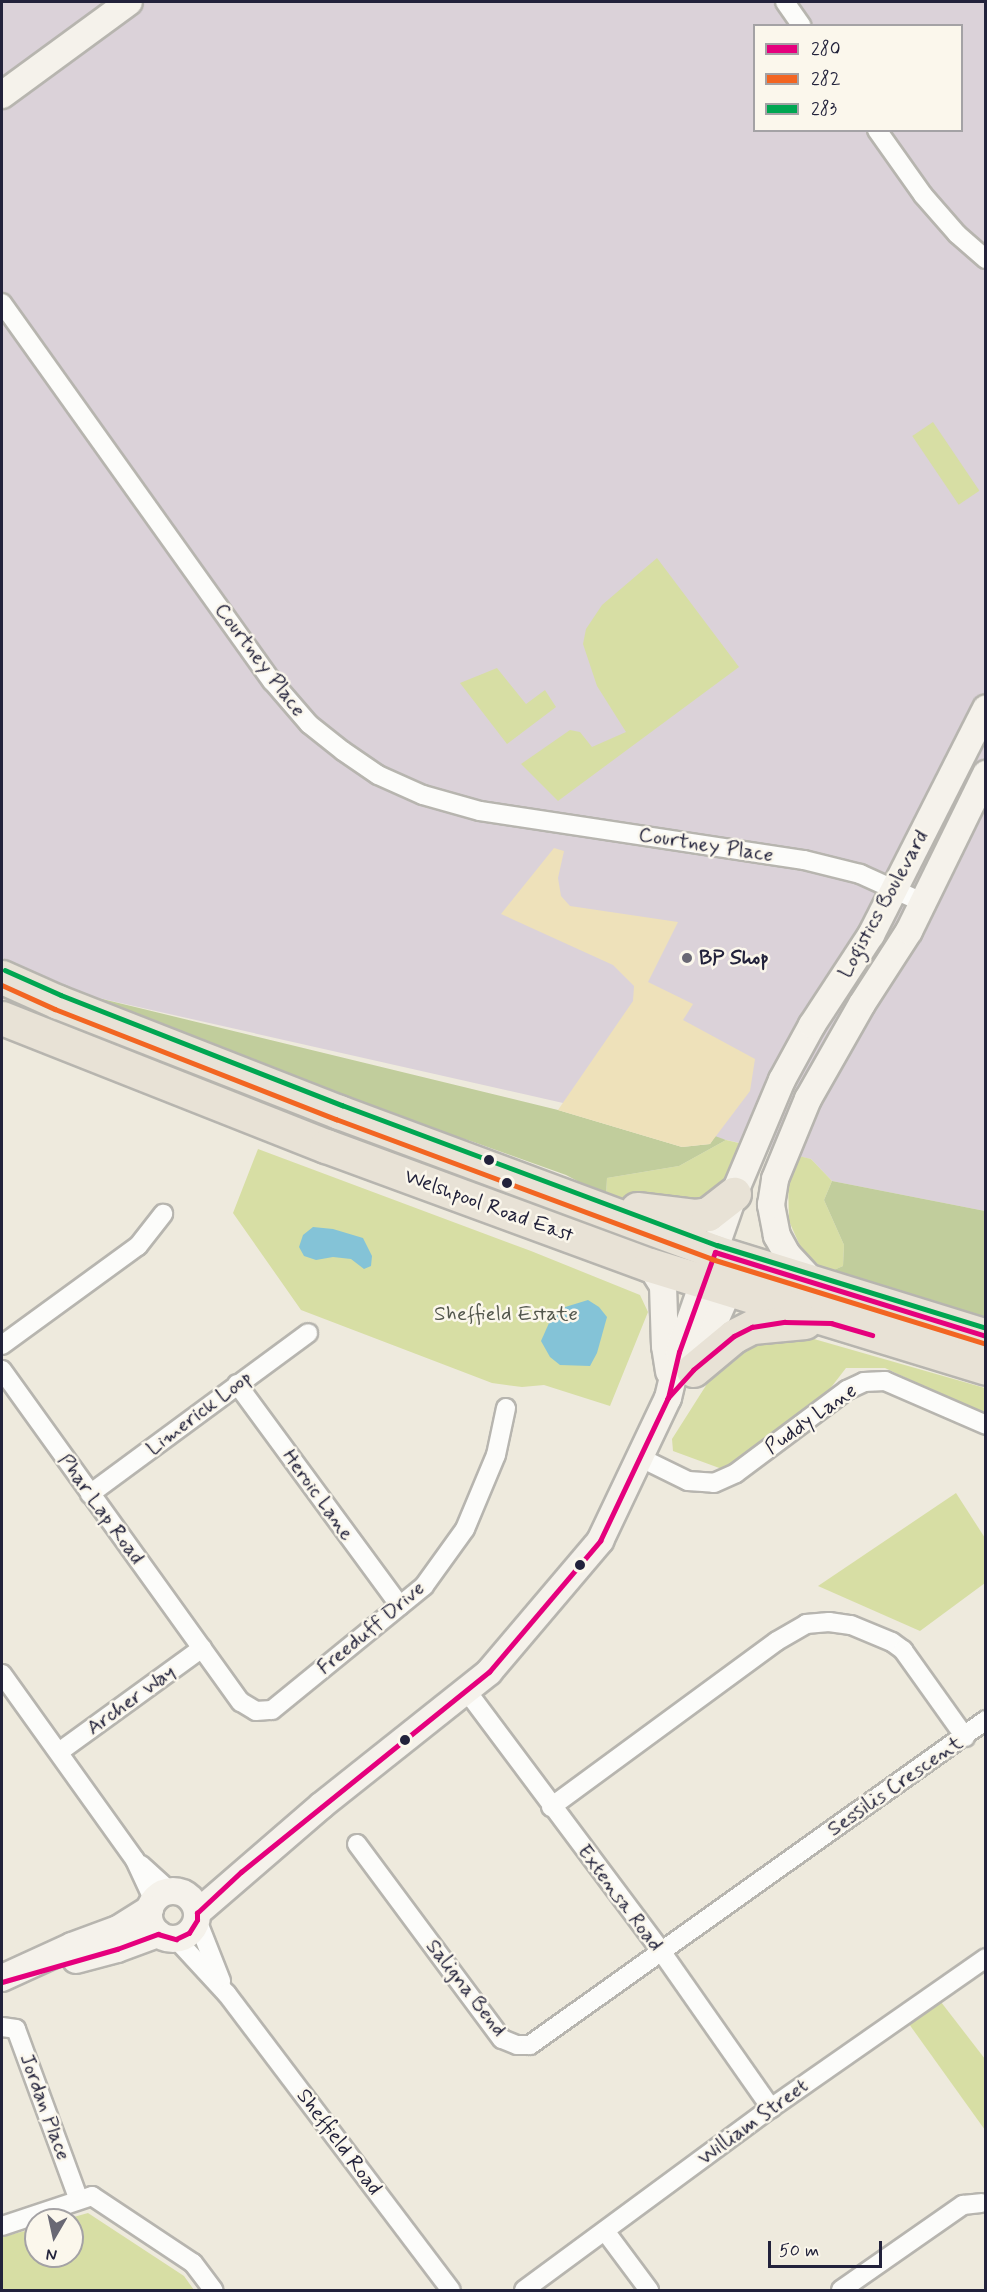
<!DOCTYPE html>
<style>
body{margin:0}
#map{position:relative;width:987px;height:2292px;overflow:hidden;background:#eeeadd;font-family:Mynerve,sans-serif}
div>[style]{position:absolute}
.industrial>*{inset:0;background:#dbd2d9}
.green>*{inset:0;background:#d7dea4;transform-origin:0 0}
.forest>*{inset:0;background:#c1cd9c}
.sand>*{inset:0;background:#eee1ba}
.water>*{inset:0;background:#84c3d7}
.roads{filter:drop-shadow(2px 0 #b7b5af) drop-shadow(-2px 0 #b7b5af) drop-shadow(0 2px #b7b5af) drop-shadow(0 -2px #b7b5af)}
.street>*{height:18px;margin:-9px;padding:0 9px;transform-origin:9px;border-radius:9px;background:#fcfcfa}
.secondary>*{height:26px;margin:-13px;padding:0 13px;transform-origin:13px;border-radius:13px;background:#f5f2eb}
.secondary>.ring{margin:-13px;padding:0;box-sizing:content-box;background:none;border:26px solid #f5f2eb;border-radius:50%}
.highway>*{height:33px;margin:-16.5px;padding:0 16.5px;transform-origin:16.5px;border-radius:16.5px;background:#e8e2d6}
.bus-1>*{height:4.5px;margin:-2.25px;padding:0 2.25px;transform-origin:2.25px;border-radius:2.25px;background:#e5007d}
.bus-2>*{height:4.5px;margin:-2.25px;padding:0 2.25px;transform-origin:2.25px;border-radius:2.25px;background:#f26522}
.bus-3>*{height:4.5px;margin:-2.25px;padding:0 2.25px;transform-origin:2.25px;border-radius:2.25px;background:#00a651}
.dots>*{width:16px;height:16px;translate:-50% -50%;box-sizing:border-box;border:3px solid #fbf7ec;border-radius:50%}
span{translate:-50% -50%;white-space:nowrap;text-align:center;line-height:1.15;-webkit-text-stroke:5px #fbf7ec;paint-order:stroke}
.street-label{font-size:21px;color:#22223b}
.poi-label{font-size:21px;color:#22223b;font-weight:700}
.left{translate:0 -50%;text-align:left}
.park-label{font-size:21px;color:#53574d}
.frame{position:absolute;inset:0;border:3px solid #22223b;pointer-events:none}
.legend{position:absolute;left:753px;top:24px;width:210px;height:108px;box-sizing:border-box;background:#fbf7ec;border:2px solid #a4a2a5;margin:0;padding:8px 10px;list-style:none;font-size:18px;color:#22223b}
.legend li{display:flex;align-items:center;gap:12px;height:30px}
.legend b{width:30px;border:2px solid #a4a2a5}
.north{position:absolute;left:24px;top:2208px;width:60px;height:60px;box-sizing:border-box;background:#fbf7ec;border:2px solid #a4a2a5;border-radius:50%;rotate:189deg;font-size:16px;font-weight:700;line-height:24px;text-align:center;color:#22223b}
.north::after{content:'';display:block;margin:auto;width:21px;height:27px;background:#696874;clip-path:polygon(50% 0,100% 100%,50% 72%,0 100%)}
.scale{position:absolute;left:768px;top:2241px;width:114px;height:27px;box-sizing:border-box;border:3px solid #22223b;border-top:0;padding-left:8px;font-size:18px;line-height:21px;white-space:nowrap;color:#22223b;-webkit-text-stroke:4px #fbf7ec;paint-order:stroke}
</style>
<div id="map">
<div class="industrial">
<i style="clip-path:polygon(evenodd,2px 2px,985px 2px,985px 1211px,832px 1181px,811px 1159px,94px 997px,2px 958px,2px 2px,754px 26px,962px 26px,962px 130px,754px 130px,754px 26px)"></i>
</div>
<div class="green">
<i style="left:933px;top:422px;width:83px;height:25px;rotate:56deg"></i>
<i style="clip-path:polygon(657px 558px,739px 667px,558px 801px,521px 764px,570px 730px,580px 732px,592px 747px,626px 732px,597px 686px,583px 644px,586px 629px,602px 605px)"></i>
<i style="clip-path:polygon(497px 668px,526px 704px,545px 690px,556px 707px,507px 744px,460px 683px)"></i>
<i style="clip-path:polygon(726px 1140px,743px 1144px,720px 1192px,670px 1208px,606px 1196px,607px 1178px,679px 1166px)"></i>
<i style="clip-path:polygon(258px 1149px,531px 1251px,640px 1295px,648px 1312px,610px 1406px,544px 1385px,522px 1387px,492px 1383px,301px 1310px,233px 1213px)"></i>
<i style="clip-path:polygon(795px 1155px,811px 1159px,832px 1181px,824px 1200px,844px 1245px,843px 1266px,827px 1273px,801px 1248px,789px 1221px,788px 1180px)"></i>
<i style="clip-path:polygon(766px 1336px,814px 1339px,985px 1388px,985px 1415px,885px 1368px,846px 1368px,819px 1403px,740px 1462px,722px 1469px,673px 1451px,672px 1439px,719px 1365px)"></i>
<i style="clip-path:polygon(956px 1493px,985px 1538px,985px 1583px,920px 1631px,818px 1586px)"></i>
<i style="clip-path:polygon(941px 2002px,985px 2059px,985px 2130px,909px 2024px)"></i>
<i style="clip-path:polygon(88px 2213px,184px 2276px,194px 2290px,2px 2290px,2px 2237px,36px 2228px,36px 2256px,72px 2256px,72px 2220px,63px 2220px)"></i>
</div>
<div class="forest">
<i style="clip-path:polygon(94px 997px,558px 1110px,682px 1147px,710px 1144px,715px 1136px,726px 1140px,679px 1166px,607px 1178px,606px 1196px,566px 1175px,468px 1140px,413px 1132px)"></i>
<i style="clip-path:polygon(832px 1181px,985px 1211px,985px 1329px,827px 1273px,843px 1266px,844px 1245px,824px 1200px)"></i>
</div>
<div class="sand">
<i style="clip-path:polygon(554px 848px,564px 851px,558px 878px,561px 896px,570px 906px,678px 922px,648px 982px,693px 1004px,683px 1020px,755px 1059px,750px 1091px,710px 1144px,682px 1147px,558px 1110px,633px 1001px,634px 986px,613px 965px,501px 914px)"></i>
</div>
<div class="water">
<i style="clip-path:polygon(313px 1227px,333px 1229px,363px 1238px,372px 1256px,371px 1266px,364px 1269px,351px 1259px,333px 1257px,316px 1260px,304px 1256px,299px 1247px,303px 1235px)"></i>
<i style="clip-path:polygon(588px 1300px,599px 1307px,607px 1317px,597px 1353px,590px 1366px,560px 1365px,550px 1357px,541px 1341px,549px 1323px,562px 1308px)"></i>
</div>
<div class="roads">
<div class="street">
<i style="left:785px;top:2px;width:29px;rotate:55deg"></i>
<i style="left:877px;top:130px;width:80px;rotate:54.7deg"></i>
<i style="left:923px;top:195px;width:52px;rotate:48.9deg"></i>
<i style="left:957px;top:234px;width:38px;rotate:41deg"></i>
<i style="left:2px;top:303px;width:465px;rotate:54.5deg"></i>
<i style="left:272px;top:681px;width:57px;rotate:49.3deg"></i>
<i style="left:309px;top:724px;width:43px;rotate:38.5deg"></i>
<i style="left:343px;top:751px;width:42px;rotate:34.4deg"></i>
<i style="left:378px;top:775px;width:49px;rotate:24deg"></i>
<i style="left:423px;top:795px;width:59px;rotate:15.7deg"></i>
<i style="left:480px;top:811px;width:328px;rotate:8.6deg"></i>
<i style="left:804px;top:860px;width:58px;rotate:14deg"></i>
<i style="left:860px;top:874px;width:68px;rotate:24.3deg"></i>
<i style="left:2px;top:1345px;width:168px;rotate:-36.1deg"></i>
<i style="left:138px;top:1246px;width:41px;rotate:-52deg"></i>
<i style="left:2px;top:1370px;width:409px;rotate:54.3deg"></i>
<i style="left:241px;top:1702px;width:17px;rotate:31deg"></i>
<i style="left:256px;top:1711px;width:16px;rotate:-4deg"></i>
<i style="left:272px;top:1710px;width:196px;rotate:-39.2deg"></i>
<i style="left:424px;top:1586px;width:70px;rotate:-54.3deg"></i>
<i style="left:465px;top:1529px;width:80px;rotate:-67.3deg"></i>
<i style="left:496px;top:1455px;width:48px;rotate:-78deg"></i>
<i style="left:237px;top:1384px;width:275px;rotate:53.7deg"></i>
<i style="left:641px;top:1458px;width:52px;rotate:26.1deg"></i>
<i style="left:688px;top:1481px;width:26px;rotate:4deg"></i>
<i style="left:714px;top:1483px;width:24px;rotate:-24deg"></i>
<i style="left:736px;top:1473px;width:139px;rotate:-36.8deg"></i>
<i style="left:847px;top:1390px;width:19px;rotate:-25deg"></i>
<i style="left:864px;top:1382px;width:21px;rotate:-3deg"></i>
<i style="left:885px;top:1381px;width:110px;rotate:23.5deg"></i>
<i style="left:90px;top:1494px;width:271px;rotate:-36.4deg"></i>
<i style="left:2px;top:1674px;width:229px;rotate:54.4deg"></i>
<i style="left:135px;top:1860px;width:45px;rotate:65.1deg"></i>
<i style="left:466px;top:1690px;width:326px;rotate:53.2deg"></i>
<i style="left:661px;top:1951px;width:192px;rotate:55deg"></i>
<i style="left:59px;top:1752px;width:177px;rotate:-36deg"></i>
<i style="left:551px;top:1807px;width:280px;rotate:-36.3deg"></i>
<i style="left:777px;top:1641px;width:34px;rotate:-30deg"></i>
<i style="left:806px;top:1624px;width:23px;rotate:-5deg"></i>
<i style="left:829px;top:1622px;width:22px;rotate:8deg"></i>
<i style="left:851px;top:1625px;width:44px;rotate:22.5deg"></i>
<i style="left:892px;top:1642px;width:14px;rotate:36deg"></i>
<i style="left:903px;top:1650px;width:107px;rotate:54.5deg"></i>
<i style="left:357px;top:1844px;width:243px;rotate:53.4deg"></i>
<i style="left:502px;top:2039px;width:16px;rotate:22deg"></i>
<i style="left:517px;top:2045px;width:13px"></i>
<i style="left:530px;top:2045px;width:560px;rotate:-35.48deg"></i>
<i style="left:141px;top:1865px;width:39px;rotate:42deg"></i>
<i style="left:197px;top:1920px;width:66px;rotate:68.5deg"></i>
<i style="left:176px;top:1939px;width:75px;rotate:47.2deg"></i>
<i style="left:227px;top:1994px;width:371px;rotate:52.9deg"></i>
<i style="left:2px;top:2027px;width:14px;rotate:8deg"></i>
<i style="left:16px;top:2029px;width:182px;rotate:69.8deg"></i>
<i style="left:2px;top:2226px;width:95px;rotate:-18.4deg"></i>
<i style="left:92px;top:2196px;width:121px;rotate:33.6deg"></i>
<i style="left:193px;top:2263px;width:34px;rotate:53deg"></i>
<i style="left:605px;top:2231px;width:74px;rotate:53.3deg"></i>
<i style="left:524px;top:2290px;width:307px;rotate:-36.4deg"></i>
<i style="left:771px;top:2108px;width:262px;rotate:-34.9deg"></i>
<i style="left:841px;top:2290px;width:149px;rotate:-34.9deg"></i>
<i style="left:963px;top:2205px;width:18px;rotate:-6deg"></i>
</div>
<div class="secondary">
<i style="left:2px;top:95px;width:157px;rotate:-36.2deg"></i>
<i style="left:650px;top:1265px;width:25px;rotate:58deg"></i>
<i style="left:663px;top:1286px;width:60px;rotate:88.1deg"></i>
<i style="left:665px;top:1346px;width:26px;rotate:81deg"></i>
<i style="left:814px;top:1283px;width:40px;rotate:-133deg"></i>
<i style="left:787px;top:1254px;width:21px;rotate:-119deg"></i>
<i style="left:777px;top:1236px;width:32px;rotate:-101deg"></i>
<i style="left:771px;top:1205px;width:26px;rotate:-81deg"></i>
<i style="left:775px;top:1179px;width:87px;rotate:-67.6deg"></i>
<i style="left:808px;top:1099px;width:109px;rotate:-60.4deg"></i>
<i style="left:862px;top:1004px;width:87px;rotate:-57.2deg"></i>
<i style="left:909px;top:931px;width:175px;rotate:-63.9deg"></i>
<i style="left:695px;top:1366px;width:102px;rotate:-66.2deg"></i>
<i class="ring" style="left:149px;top:1891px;width:22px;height:22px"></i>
<i style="left:197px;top:1913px;width:165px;rotate:-40.8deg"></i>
<i style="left:322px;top:1805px;width:213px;rotate:-38.5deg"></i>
<i style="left:489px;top:1672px;width:172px;rotate:-49.7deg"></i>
<i style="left:600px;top:1541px;width:158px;rotate:-64.6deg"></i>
<i style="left:668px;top:1398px;width:47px;rotate:-76.6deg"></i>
<i style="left:679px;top:1352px;width:167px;rotate:-70.8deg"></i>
<i style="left:734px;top:1194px;width:124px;rotate:-67.2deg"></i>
<i style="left:782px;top:1080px;width:63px;rotate:-61.4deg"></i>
<i style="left:812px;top:1025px;width:108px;rotate:-56.8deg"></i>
<i style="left:871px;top:935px;width:254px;rotate:-63.1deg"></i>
<i style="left:76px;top:1960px;width:42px;rotate:-15deg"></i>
<i style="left:117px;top:1949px;width:44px;rotate:-20.1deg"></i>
<i style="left:2px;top:1978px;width:77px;rotate:-24.6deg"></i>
<i style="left:72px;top:1946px;width:49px;rotate:-20.3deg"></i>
<i style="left:118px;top:1929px;width:38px;rotate:-32deg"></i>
</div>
<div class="highway">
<i style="left:2px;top:977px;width:61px;rotate:24.1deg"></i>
<i style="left:58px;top:1002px;width:302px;rotate:21.4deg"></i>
<i style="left:339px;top:1112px;width:401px;rotate:20.4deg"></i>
<i style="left:715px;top:1252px;width:284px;rotate:17.2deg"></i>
<i style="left:2px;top:1018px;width:348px;rotate:21.6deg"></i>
<i style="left:326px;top:1146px;width:345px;rotate:20.2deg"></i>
<i style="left:650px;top:1265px;width:351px;rotate:17deg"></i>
<i style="left:637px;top:1209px;width:58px;rotate:6.9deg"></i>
<i style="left:695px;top:1216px;width:13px;rotate:-9deg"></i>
<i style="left:708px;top:1214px;width:33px;rotate:-38deg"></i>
<i style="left:693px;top:1370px;width:53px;rotate:-39.7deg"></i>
<i style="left:734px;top:1336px;width:20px;rotate:-27deg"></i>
<i style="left:752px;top:1327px;width:53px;rotate:-5.4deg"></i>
</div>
</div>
<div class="bus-1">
<i style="left:667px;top:1399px;width:39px;rotate:-48deg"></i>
<i style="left:693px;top:1370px;width:53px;rotate:-39.7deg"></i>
<i style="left:734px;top:1336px;width:20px;rotate:-27deg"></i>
<i style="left:752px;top:1327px;width:33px;rotate:-9deg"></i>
<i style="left:785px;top:1322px;width:46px;rotate:1.2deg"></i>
<i style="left:831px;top:1323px;width:43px;rotate:16.3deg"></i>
<i style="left:2px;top:1982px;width:120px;rotate:-16deg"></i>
<i style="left:117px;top:1949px;width:44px;rotate:-20.1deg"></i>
<i style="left:158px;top:1934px;width:19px;rotate:16deg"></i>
<i style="left:176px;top:1939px;width:14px;rotate:-25deg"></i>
<i style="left:189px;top:1933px;width:15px;rotate:-58deg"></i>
<i style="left:197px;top:1920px;width:7px;rotate:-90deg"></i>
<i style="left:197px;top:1913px;width:60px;rotate:-43deg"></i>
<i style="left:241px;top:1872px;width:319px;rotate:-38.9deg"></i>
<i style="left:489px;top:1672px;width:172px;rotate:-49.7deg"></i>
<i style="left:600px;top:1541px;width:158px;rotate:-64.6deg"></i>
<i style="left:668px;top:1398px;width:47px;rotate:-76.6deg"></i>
<i style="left:679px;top:1352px;width:106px;rotate:-70.2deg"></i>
<i style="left:715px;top:1252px;width:284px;rotate:17.2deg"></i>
</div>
<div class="bus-2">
<i style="left:2px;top:985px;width:58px;rotate:24.4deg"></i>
<i style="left:55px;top:1009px;width:302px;rotate:21.4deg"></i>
<i style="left:336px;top:1119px;width:401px;rotate:20.4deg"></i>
<i style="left:712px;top:1259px;width:285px;rotate:17.2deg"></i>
</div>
<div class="bus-3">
<i style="left:5px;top:970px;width:61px;rotate:24.1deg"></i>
<i style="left:61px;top:995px;width:302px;rotate:21.4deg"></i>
<i style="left:342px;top:1105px;width:400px;rotate:20.5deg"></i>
<i style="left:717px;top:1245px;width:282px;rotate:17.1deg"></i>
</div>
<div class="dots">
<i style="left:687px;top:958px;background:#696874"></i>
<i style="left:489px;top:1160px;background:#22223b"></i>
<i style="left:507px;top:1183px;background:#22223b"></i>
<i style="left:580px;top:1565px;background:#22223b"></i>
<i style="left:405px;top:1740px;background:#22223b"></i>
</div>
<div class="street-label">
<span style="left:260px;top:660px;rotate:53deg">Courtney Place</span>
<span style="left:706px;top:845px;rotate:9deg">Courtney Place</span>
<span style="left:883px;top:904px;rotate:-61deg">Logistics Boulevard</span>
<span style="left:489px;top:1206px;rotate:20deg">Welshpool Road East</span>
<span style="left:199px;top:1413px;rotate:-37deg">Limerick Loop</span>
<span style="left:811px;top:1419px;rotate:-35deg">Puddy Lane</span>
<span style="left:318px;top:1495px;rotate:54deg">Heroic Lane</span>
<span style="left:101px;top:1509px;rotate:54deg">Phar Lap Road</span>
<span style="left:371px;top:1628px;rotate:-40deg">Freeduff Drive</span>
<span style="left:131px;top:1700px;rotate:-36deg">Archer Way</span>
<span style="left:895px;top:1786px;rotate:-35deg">Sessilis Crescent</span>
<span style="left:620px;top:1898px;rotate:53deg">Extensa Road</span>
<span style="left:466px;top:1988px;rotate:52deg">Saligna Bend</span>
<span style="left:45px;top:2107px;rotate:70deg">Jordan Place</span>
<span style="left:753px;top:2122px;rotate:-36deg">William Street</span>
<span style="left:339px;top:2142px;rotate:53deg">Sheffield Road</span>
</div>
<div class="poi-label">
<span class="left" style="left:699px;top:958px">BP Shop</span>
</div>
<div class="park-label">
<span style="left:506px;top:1314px">Sheffield Estate</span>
</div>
<div class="frame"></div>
<ul class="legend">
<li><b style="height:8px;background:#e5007d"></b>280</li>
<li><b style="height:8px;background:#f26522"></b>282</li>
<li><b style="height:8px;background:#00a651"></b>283</li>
</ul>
<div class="north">N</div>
<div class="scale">50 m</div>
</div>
